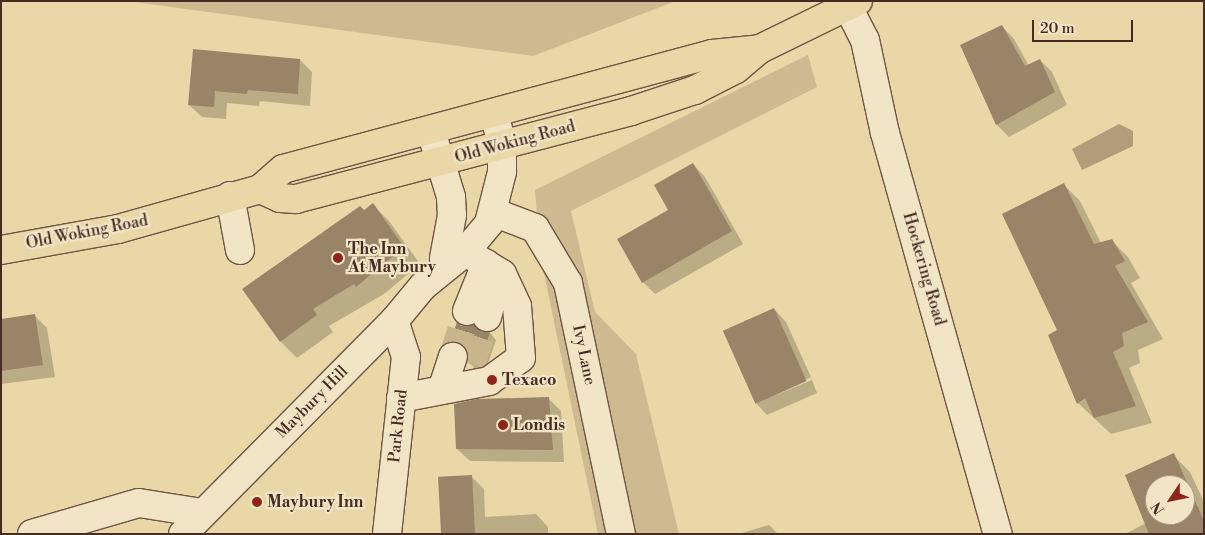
<!DOCTYPE html>
<style>
body{margin:0}
#map{position:relative;width:1205px;height:535px;overflow:hidden;background:#e9d7a7;font-family:"Libre Bodoni",serif}
div>[style]{position:absolute}
.green>*{inset:0;background:#cdba90}
.water>*{inset:0;background:#b19d7a}
.shadow>*{inset:0;background:#0003}
.building>*{inset:0;background:#9a8467;transform-origin:0 0}
.minor-tunnel>*{height:28px;margin-top:-14px;transform-origin:0;background:repeating-linear-gradient(90deg,#c8b58c 0 28px,transparent 0 42px)}
.roads{filter:drop-shadow(1px 0 #6e5643) drop-shadow(-1px 0 #6e5643) drop-shadow(0 1px #6e5643) drop-shadow(0 -1px #6e5643)}
.minor>*{height:28px;margin:-14px;padding:0 14px;transform-origin:14px;border-radius:14px;background:#f1e5c6}
.major>*{height:28px;margin:-14px;padding:0 14px;transform-origin:14px;border-radius:14px;background:#e9d7a7}
.dots>*{width:14px;height:14px;translate:-50% -50%;box-sizing:border-box;border:2px solid #f1e5c6;border-radius:50%}
span{translate:-50% -50%;white-space:nowrap;text-align:center;line-height:1.15;-webkit-text-stroke:4.5px #f1e5c6;paint-order:stroke}
.street-label{font-size:16px;color:#452b22}
.poi-label{font-size:16px;color:#452b22;font-weight:700}
.left{translate:0 -50%;text-align:left}
.frame{position:absolute;inset:0;border:2px solid #452b22;pointer-events:none}
.north{position:absolute;left:1145px;top:475px;width:50px;height:50px;box-sizing:border-box;background:#f1e5c6;border:1px solid #ac9b84;border-radius:50%;rotate:236deg;font-size:14px;font-weight:700;line-height:20px;text-align:center;color:#452b22}
.north::after{content:'';display:block;margin:auto;width:18px;height:22px;background:#8f2418;clip-path:polygon(50% 0,100% 100%,50% 72%,0 100%)}
.scale{position:absolute;left:1032px;top:20px;width:101px;height:22px;box-sizing:border-box;border:2px solid #452b22;border-top:0;padding-left:6px;font-size:15px;line-height:18px;white-space:nowrap;color:#452b22;-webkit-text-stroke:4px #f1e5c6;paint-order:stroke}
</style>
<div id="map">
<div class="green">
<i style="clip-path:polygon(127px 1px,676px 1px,533px 56px)"></i>
<i style="clip-path:polygon(808px 55px,817px 87px,571px 211px,595px 312px,636px 354px,679px 534px,598px 534px,540px 254px,535px 190px)"></i>
</div>
<div class="water">
<i style="clip-path:polygon(1119px 124px,1133px 131px,1133px 146px,1082px 170px,1072px 149px)"></i>
</div>
<div class="shadow">
<i style="clip-path:polygon(1002px 26px,1014px 39px,1029px 66px,1040px 60px,1052px 72px,1067px 105px,1009px 137px,997px 125px,961px 46px)"></i>
<i style="clip-path:polygon(194px 50px,300px 60px,312px 72px,310px 106px,260px 101px,259px 106px,227px 103px,226px 119px,202px 117px,189px 105px)"></i>
<i style="clip-path:polygon(693px 164px,705px 177px,743px 244px,655px 294px,643px 282px,670px 210px)"></i>
<i style="clip-path:polygon(1063px 184px,1080px 201px,1101px 243px,1111px 240px,1128px 257px,1140px 278px,1131px 283px,1163px 339px,1138px 350px,1140px 363px,1129px 368px,1152px 423px,1111px 434px,1078px 403px,1059px 331px)"></i>
<i style="clip-path:polygon(373px 205px,389px 221px,420px 264px,384px 294px,329px 326px,333px 332px,297px 358px,281px 342px,244px 289px)"></i>
<i style="clip-path:polygon(774px 309px,786px 322px,811px 377px,759px 402px,812px 380px,817px 393px,767px 415px,755px 402px)"></i>
<i style="clip-path:polygon(35px 316px,47px 328px,55px 377px,1px 384px,1px 321px)"></i>
<i style="clip-path:polygon(482px 333px,490px 333px,496px 340px,485px 372px,475px 369px,469px 362px,466px 350px,452px 341px)"></i>
<i style="clip-path:polygon(548px 398px,561px 411px,564px 462px,470px 461px,457px 449px)"></i>
<i style="clip-path:polygon(evenodd,1173px 455px,1190px 472px,1204px 502px,1204px 534px,1125px 534px,1146px 523px,1127px 476px,1173px 455px,1155px 485px,1185px 485px,1185px 515px,1155px 515px,1155px 485px)"></i>
<i style="clip-path:polygon(471px 476px,484px 489px,485px 517px,536px 514px,548px 527px,548px 534px,442px 534px)"></i>
<i style="clip-path:polygon(769px 525px,778px 534px,738px 534px)"></i>
</div>
<div class="building">
<i style="clip-path:polygon(1002px 25px,1025px 66px,1040px 59px,1055px 92px,996px 125px,960px 45px)"></i>
<i style="clip-path:polygon(193px 49px,300px 59px,298px 94px,248px 90px,247px 94px,215px 91px,214px 107px,188px 105px)"></i>
<i style="clip-path:polygon(693px 163px,732px 231px,642px 283px,617px 239px,668px 210px,654px 185px)"></i>
<i style="clip-path:polygon(1064px 183px,1094px 244px,1112px 239px,1125px 261px,1115px 266px,1148px 322px,1122px 333px,1124px 346px,1113px 352px,1136px 406px,1094px 418px,1085px 398px,1077px 404px,1048px 335px,1057px 330px,1002px 214px)"></i>
<i style="clip-path:polygon(373px 203px,404px 247px,356px 287px,354px 284px,313px 309px,317px 315px,280px 342px,242px 289px,360px 206px,364px 210px)"></i>
<i style="left:774px;top:308px;width:80px;height:56px;rotate:66deg"></i>
<i style="clip-path:polygon(35px 314px,43px 365px,1px 371px,1px 319px)"></i>
<i style="clip-path:polygon(457px 322px,462px 326px,474px 325px,482px 332px,490px 332px,479px 366px,468px 363px,464px 346px,450px 342px)"></i>
<i style="clip-path:polygon(549px 397px,553px 450px,456px 449px,454px 404px,477px 399px)"></i>
<i style="clip-path:polygon(evenodd,1174px 453px,1204px 521px,1204px 534px,1149px 534px,1125px 475px,1174px 453px,1155px 485px,1185px 485px,1185px 515px,1155px 515px,1155px 485px)"></i>
<i style="left:472px;top:475px;width:59px;height:34px;rotate:87deg"></i>
</div>
<div class="minor-tunnel">
<i style="left:453px;top:357px;width:48px;rotate:-73.1deg"></i>
<i style="left:471px;top:364px;width:50px;rotate:-71.2deg"></i>
</div>
<div class="roads">
<div class="minor">
<i style="left:848px;top:7px;width:37px;rotate:63deg"></i>
<i style="left:865px;top:40px;width:95px;rotate:77.9deg"></i>
<i style="left:885px;top:133px;width:417px;rotate:74.3deg"></i>
<i style="left:431px;top:131px;width:69px;rotate:73.1deg"></i>
<i style="left:451px;top:197px;width:18px;rotate:87deg"></i>
<i style="left:452px;top:215px;width:44px;rotate:100.5deg"></i>
<i style="left:230px;top:196px;width:55px;rotate:79.5deg"></i>
<i style="left:493px;top:212px;width:45px;rotate:20.9deg"></i>
<i style="left:535px;top:228px;width:64px;rotate:59deg"></i>
<i style="left:568px;top:283px;width:257px;rotate:78.1deg"></i>
<i style="left:467px;top:311px;width:51px;rotate:-68deg"></i>
<i style="left:487px;top:317px;width:46px;rotate:-74.7deg"></i>
<i style="left:442px;top:390px;width:35px;rotate:-72deg"></i>
<i style="left:401px;top:398px;width:90px;rotate:-10.9deg"></i>
<i style="left:489px;top:381px;width:39px;rotate:-36deg"></i>
<i style="left:521px;top:358px;width:52px;rotate:-94.4deg"></i>
<i style="left:517px;top:306px;width:35px;rotate:-115deg"></i>
<i style="left:502px;top:274px;width:63px;rotate:-148.6deg"></i>
<i style="left:32px;top:534px;width:111px;rotate:-16.2deg"></i>
<i style="left:139px;top:503px;width:64px;rotate:9deg"></i>
<i style="left:183px;top:534px;width:300px;rotate:-45.3deg"></i>
<i style="left:394px;top:321px;width:45px;rotate:-50.4deg"></i>
<i style="left:423px;top:286px;width:54px;rotate:-39deg"></i>
<i style="left:465px;top:252px;width:38px;rotate:-50deg"></i>
<i style="left:489px;top:223px;width:53px;rotate:-75.7deg"></i>
<i style="left:502px;top:172px;width:27px;rotate:-90deg"></i>
<i style="left:502px;top:145px;width:33px;rotate:-104deg"></i>
<i style="left:387px;top:534px;width:178px;rotate:-83.9deg"></i>
<i style="left:406px;top:357px;width:38px;rotate:-108deg"></i>
</div>
<div class="major">
<i style="left:260px;top:189px;width:22px;rotate:24deg"></i>
<i style="left:280px;top:198px;width:16px;rotate:4deg"></i>
<i style="left:296px;top:199px;width:346px;rotate:-14.7deg"></i>
<i style="left:631px;top:111px;width:67px;rotate:-18.2deg"></i>
<i style="left:695px;top:90px;width:46px;rotate:-27.1deg"></i>
<i style="left:736px;top:69px;width:31px;rotate:-40deg"></i>
<i style="left:760px;top:49px;width:109px;rotate:-26.1deg"></i>
<i style="left:1px;top:250px;width:119px;rotate:-10.2deg"></i>
<i style="left:118px;top:229px;width:148px;rotate:-15.7deg"></i>
<i style="left:260px;top:189px;width:30px;rotate:-41deg"></i>
<i style="left:283px;top:169px;width:444px;rotate:-15deg"></i>
<i style="left:712px;top:54px;width:48px;rotate:-5.9deg"></i>
</div>
</div>
<div class="dots">
<i style="left:338px;top:258px;background:#8f2418"></i>
<i style="left:492px;top:380px;background:#8f2418"></i>
<i style="left:503px;top:425px;background:#8f2418"></i>
<i style="left:257px;top:502px;background:#8f2418"></i>
</div>
<div class="street-label">
<span style="left:515px;top:142px;rotate:-15deg">Old Woking Road</span>
<span style="left:87px;top:232px;rotate:-11deg">Old Woking Road</span>
<span style="left:924px;top:269px;rotate:74deg">Hockering Road</span>
<span style="left:584px;top:355px;rotate:78deg">Ivy Lane</span>
<span style="left:312px;top:402px;rotate:-45deg">Maybury Hill</span>
<span style="left:398px;top:426px;rotate:-84deg">Park Road</span>
</div>
<div class="poi-label">
<span class="left" style="left:348px;top:258px">The Inn<br>At Maybury</span>
<span class="left" style="left:502px;top:380px">Texaco</span>
<span class="left" style="left:513px;top:425px">Londis</span>
<span class="left" style="left:267px;top:502px">Maybury Inn</span>
</div>
<div class="frame"></div>
<div class="north">N</div>
<div class="scale">20 m</div>
</div>
